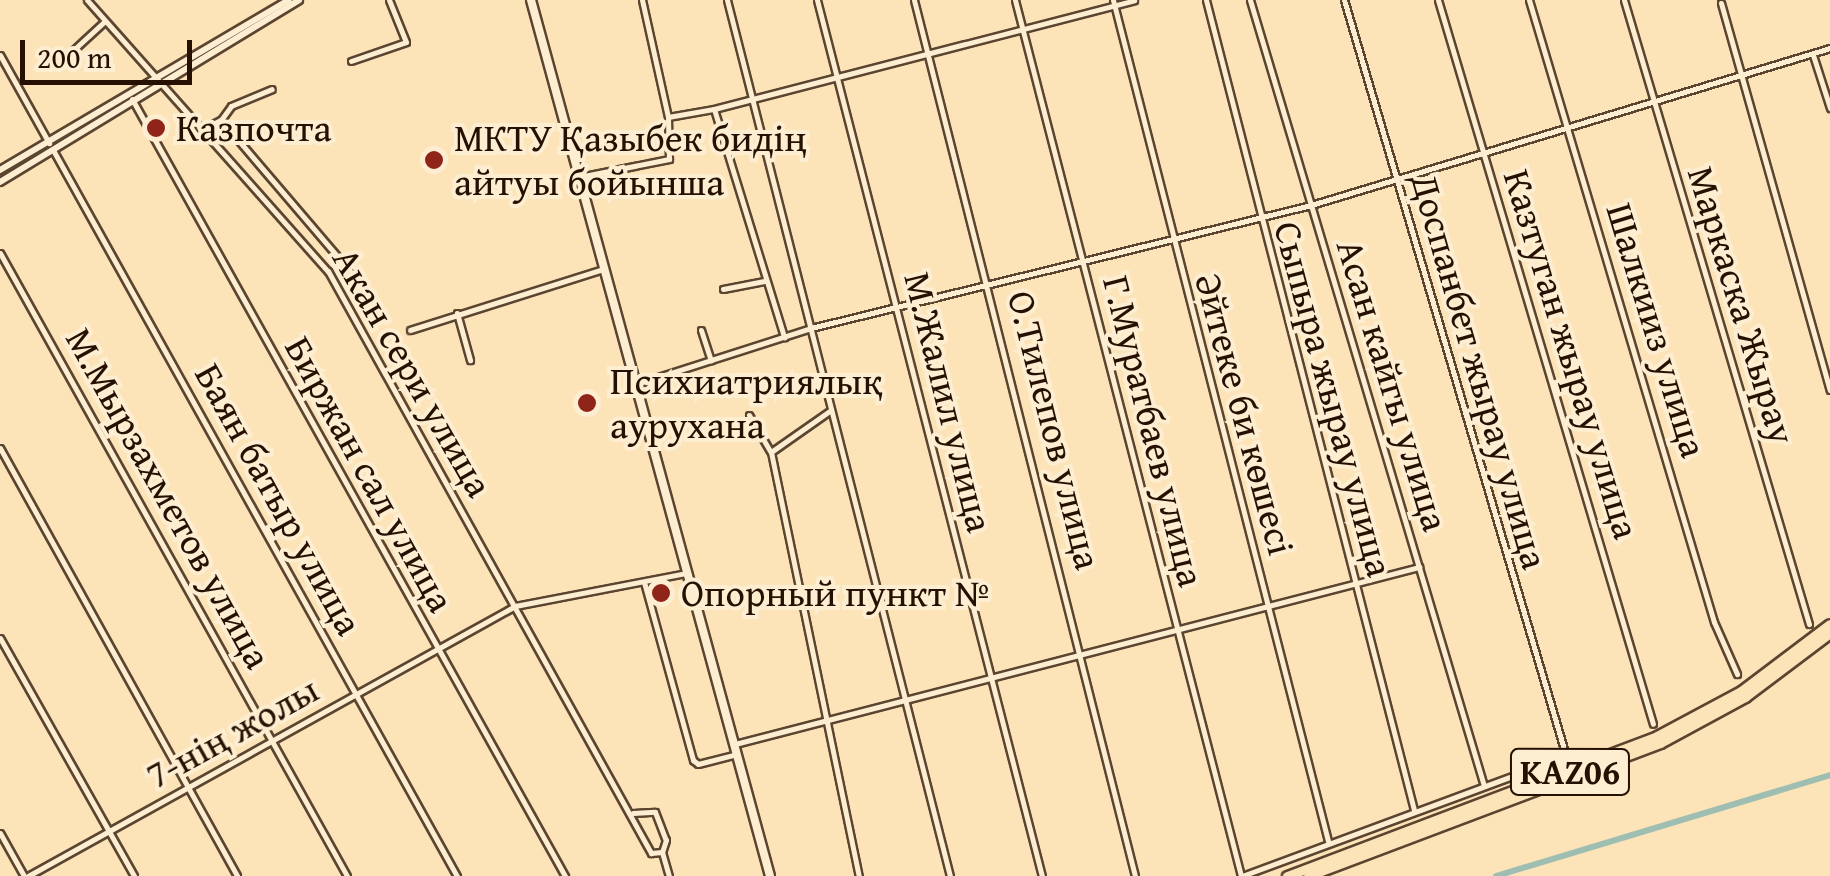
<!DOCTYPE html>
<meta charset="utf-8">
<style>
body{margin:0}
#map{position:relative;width:1830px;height:876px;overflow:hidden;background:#fce3b8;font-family:"Gentium Book Plus",serif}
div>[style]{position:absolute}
.canal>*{height:6px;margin:-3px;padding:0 3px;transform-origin:3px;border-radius:3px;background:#9fbeb2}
.roads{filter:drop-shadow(2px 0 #5b4530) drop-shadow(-2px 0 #5b4530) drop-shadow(0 2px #5b4530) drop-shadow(0 -2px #5b4530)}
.minor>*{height:5px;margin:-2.5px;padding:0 2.5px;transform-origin:2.5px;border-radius:2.5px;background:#fdedd1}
.tertiary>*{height:6px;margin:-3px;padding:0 3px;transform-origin:3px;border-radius:3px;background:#fdedd1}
.secondary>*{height:8px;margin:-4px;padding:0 4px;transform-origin:4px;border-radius:4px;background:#fdedd1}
.trunk>*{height:9px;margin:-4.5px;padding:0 4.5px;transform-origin:4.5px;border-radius:4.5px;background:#fce3b8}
.dots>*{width:28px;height:28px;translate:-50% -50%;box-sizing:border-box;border:5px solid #fdedd1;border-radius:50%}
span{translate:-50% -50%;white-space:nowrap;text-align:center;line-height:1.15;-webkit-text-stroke:8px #fdedd1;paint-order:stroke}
.shield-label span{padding:2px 8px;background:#fdedd1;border:2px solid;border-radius:8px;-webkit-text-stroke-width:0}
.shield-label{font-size:35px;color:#251002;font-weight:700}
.poi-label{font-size:38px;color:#251002}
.left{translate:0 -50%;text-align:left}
.street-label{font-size:38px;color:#251002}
.scale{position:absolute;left:20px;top:40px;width:172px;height:45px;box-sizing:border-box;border:5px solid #251002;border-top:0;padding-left:12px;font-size:30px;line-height:35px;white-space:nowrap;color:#251002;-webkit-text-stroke:8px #fdedd1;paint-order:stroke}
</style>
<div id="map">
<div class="canal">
<i style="left:1496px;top:876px;width:349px;rotate:-16.8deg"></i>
</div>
<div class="roads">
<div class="minor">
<i style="left:87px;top:0;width:363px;rotate:48.4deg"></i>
<i style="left:328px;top:271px;width:666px;rotate:60.97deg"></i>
<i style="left:651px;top:853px;width:11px;rotate:-5deg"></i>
<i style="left:662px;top:852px;width:25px;rotate:74deg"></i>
<i style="left:727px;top:0;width:904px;rotate:75.72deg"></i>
<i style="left:817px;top:0;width:904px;rotate:75.6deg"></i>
<i style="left:914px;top:0;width:903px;rotate:75.84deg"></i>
<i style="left:1015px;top:0;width:905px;rotate:75.53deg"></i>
<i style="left:1113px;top:0;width:868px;rotate:75.66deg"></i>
<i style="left:1206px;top:0;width:836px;rotate:75.6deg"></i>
<i style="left:1250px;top:0;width:820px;rotate:73.42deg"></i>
<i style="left:1438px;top:0;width:755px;rotate:73.46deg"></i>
<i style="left:1529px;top:0;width:649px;rotate:73.44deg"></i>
<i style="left:1714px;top:622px;width:57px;rotate:66.1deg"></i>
<i style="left:1624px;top:0;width:651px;rotate:73.49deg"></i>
<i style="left:1721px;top:3px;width:402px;rotate:74.3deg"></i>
<i style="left:0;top:55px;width:101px;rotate:60.9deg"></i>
<i style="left:1813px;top:55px;width:56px;rotate:72.2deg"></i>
<i style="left:73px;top:61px;width:8px;rotate:-130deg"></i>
<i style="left:68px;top:55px;width:50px;rotate:-42.6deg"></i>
<i style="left:351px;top:61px;width:58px;rotate:-19.1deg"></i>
<i style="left:406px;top:42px;width:45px;rotate:-112deg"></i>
<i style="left:132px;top:99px;width:890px;rotate:60.87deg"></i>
<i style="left:714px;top:109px;width:434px;rotate:-14.5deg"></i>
<i style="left:668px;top:117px;width:47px;rotate:-9.9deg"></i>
<i style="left:714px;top:109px;width:239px;rotate:72.9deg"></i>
<i style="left:221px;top:120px;width:17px;rotate:-54deg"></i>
<i style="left:231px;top:106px;width:44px;rotate:-22.5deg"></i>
<i style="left:205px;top:128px;width:18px;rotate:-27deg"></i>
<i style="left:221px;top:120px;width:218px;rotate:49.5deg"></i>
<i style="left:53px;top:150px;width:831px;rotate:60.91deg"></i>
<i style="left:579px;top:177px;width:92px;rotate:-11.3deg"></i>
<i style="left:669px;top:159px;width:42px;rotate:-91.4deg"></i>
<i style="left:668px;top:117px;width:120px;rotate:-102.5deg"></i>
<i style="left:0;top:253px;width:713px;rotate:60.88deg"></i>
<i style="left:723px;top:289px;width:42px;rotate:-11deg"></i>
<i style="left:457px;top:313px;width:49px;rotate:74.5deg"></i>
<i style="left:410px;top:330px;width:203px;rotate:-17.5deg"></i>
<i style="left:701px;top:330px;width:32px;rotate:72deg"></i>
<i style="left:639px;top:383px;width:181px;rotate:-17.7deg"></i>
<i style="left:811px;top:328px;width:515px;rotate:-13.82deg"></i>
<i style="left:1311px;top:205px;width:542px;rotate:-16.83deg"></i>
<i style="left:831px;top:410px;width:73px;rotate:145deg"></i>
<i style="left:771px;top:452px;width:433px;rotate:78.3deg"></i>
<i style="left:749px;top:415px;width:42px;rotate:59.7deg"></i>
<i style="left:0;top:448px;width:489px;rotate:61deg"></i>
<i style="left:644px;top:582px;width:185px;rotate:74.6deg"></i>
<i style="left:693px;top:760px;width:6px;rotate:39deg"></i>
<i style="left:698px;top:764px;width:40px;rotate:-14.4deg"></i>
<i style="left:0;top:638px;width:273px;rotate:60.6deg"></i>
<i style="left:735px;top:744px;width:707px;rotate:-14.51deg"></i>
<i style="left:633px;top:813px;width:22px;rotate:-3deg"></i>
<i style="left:655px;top:812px;width:30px;rotate:69deg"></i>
<i style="left:666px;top:840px;width:13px;rotate:108deg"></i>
<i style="left:0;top:833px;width:49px;rotate:60.8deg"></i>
<i style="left:28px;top:876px;width:557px;rotate:-29deg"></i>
<i style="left:515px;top:606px;width:175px;rotate:-10.9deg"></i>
<i style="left:1242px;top:876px;width:346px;rotate:-20.3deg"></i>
<i style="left:1566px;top:756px;width:788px;rotate:-106.36deg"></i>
</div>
<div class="tertiary">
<i style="left:0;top:170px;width:335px;rotate:-30.5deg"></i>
<i style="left:0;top:182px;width:350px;rotate:-31.3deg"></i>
</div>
<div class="secondary">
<i style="left:531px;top:0;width:908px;rotate:74.74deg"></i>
</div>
<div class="trunk">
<i style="left:1287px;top:876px;width:396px;rotate:-20.7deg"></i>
<i style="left:1657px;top:736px;width:95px;rotate:-28.2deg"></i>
<i style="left:1741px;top:691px;width:111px;rotate:-37deg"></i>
<i style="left:1308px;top:876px;width:376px;rotate:-20.7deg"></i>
<i style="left:1660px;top:743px;width:97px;rotate:-28.4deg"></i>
<i style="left:1745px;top:697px;width:106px;rotate:-37deg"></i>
</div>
</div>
<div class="dots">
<i style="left:156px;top:128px;background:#8f2418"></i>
<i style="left:434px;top:160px;background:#8f2418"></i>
<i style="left:587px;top:403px;background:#8f2418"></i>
<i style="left:661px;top:593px;background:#8f2418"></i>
</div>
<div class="shield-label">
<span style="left:1570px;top:772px">KАZ06</span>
</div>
<div class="poi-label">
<span class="left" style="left:176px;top:128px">Казпочта</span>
<span class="left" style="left:454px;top:160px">МКТУ Қазыбек бидің<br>айтуы бойынша</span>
<span class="left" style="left:610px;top:403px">Психиатриялық<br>аурухана</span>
<span class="left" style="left:681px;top:593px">Опорный пункт №</span>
</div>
<div class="street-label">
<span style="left:1742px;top:305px;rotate:73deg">Маркаска Жырау</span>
<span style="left:1657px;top:330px;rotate:73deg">Шалкииз улица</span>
<span style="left:1572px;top:354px;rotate:73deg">Казтуган жырау улица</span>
<span style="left:1480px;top:371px;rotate:74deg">Доспанбет жырау улица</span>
<span style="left:413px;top:372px;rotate:60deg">Акан сери улица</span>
<span style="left:1393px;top:385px;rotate:73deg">Асан кайгы улица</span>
<span style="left:1334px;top:399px;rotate:75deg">Сыпыра жырау улица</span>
<span style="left:949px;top:402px;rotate:76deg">М.Жалил улица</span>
<span style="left:1245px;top:414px;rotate:75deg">Әйтеке би көшесі</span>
<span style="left:1055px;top:430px;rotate:76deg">О.Тилепов улица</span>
<span style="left:1154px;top:431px;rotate:76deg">Г.Муратбаев улица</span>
<span style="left:370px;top:474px;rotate:61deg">Биржан сал улица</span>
<span style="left:169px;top:498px;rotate:61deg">М.Мырзахметов улица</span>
<span style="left:279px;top:499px;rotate:61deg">Баян батыр улица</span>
<span style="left:232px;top:732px;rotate:-29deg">7-нің жолы</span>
</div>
<div class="scale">200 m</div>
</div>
